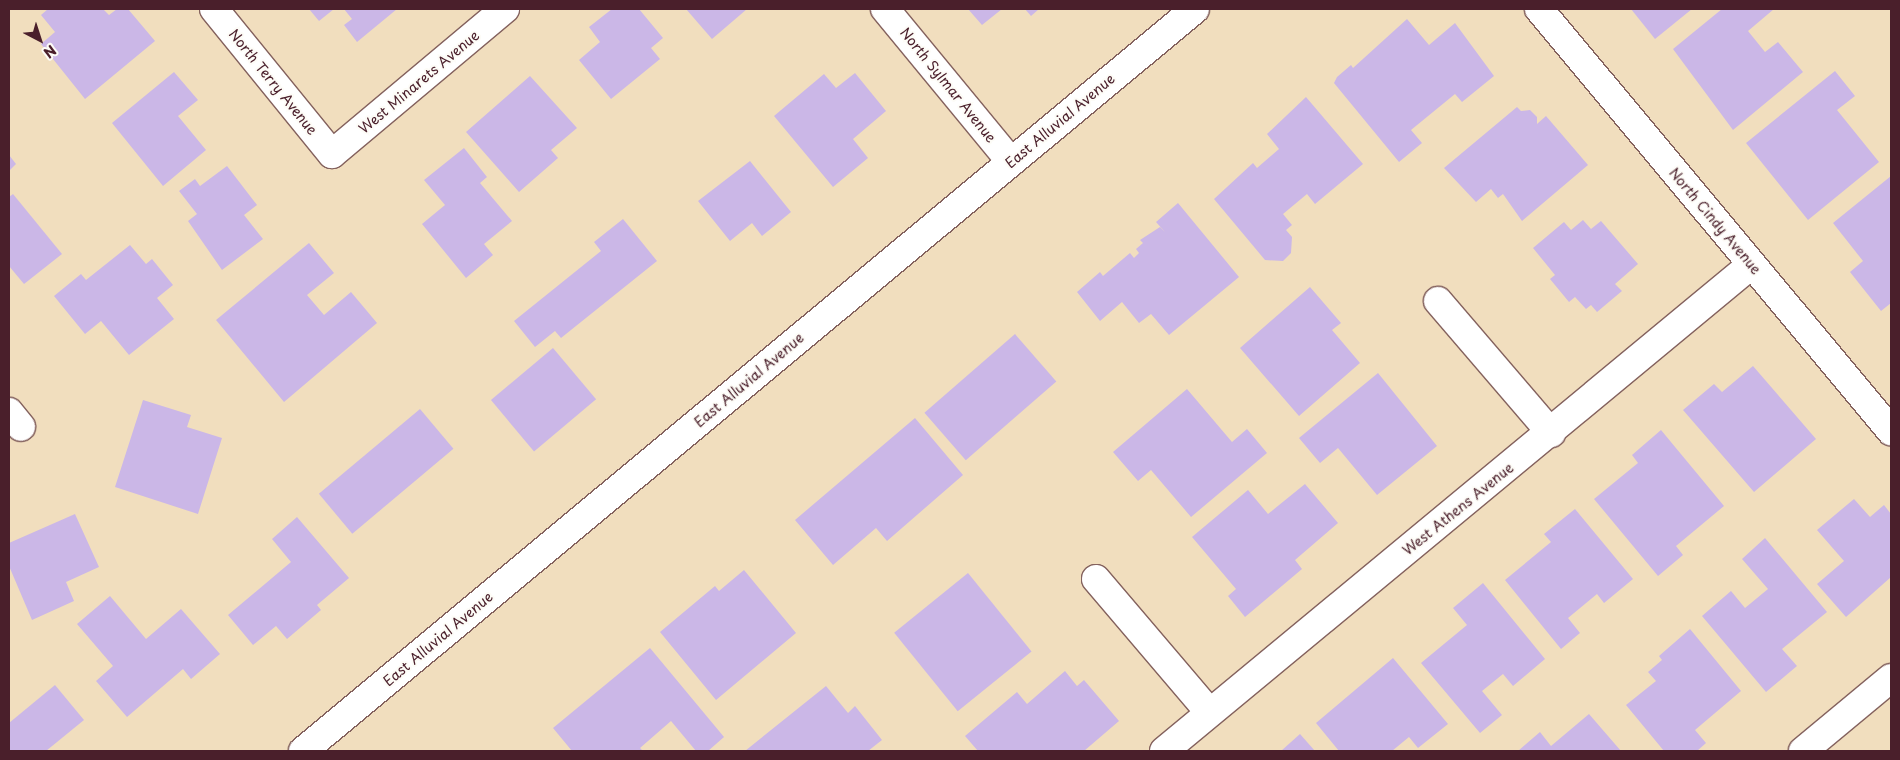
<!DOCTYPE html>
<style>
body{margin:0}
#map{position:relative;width:1900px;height:760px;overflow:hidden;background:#f1debe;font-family:"Playpen Sans",sans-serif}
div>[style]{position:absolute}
.building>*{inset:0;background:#cbb7e7;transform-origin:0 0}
.roads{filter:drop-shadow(1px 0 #84625e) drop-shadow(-1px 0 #84625e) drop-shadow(0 1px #84625e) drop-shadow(0 -1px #84625e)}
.street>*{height:28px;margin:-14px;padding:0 14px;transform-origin:14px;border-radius:14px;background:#fff}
.secondary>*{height:28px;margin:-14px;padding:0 14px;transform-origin:14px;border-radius:14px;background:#fff}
span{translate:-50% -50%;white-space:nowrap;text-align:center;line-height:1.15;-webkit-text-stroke:4px #fdfcf7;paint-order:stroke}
.street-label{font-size:14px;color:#4a1f2b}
.frame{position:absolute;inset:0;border:10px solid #4a1f2b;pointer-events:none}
.north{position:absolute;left:15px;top:15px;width:50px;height:50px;-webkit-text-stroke:4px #fdfcf7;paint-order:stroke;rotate:140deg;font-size:14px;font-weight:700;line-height:20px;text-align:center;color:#4a1f2b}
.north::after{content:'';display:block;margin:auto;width:18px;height:22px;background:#4a1f2b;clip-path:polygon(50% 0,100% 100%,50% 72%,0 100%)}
</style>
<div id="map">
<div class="building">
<i style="clip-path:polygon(48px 9px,103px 9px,109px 15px,117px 9px,128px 9px,155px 41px,85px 99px,41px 44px,55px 32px,41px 15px)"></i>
<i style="clip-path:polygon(309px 9px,334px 9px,319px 21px)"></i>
<i style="clip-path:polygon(344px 9px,397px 9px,357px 42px,344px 25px,352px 19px)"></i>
<i style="clip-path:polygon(612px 9px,639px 9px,663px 38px,651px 48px,660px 59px,611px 99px,579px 60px,600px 42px,589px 27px)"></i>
<i style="clip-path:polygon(686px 9px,747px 9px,712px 39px)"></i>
<i style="clip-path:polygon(968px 9px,1002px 9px,982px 25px)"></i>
<i style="clip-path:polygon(1025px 9px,1039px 9px,1031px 16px)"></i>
<i style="clip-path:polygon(1631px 9px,1692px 9px,1655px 39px)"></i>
<i style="clip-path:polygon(1722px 9px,1774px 9px,1748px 31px,1765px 52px,1778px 42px,1803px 72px,1733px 130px,1673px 49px)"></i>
<i style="clip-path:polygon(1407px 19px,1429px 45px,1455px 23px,1494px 76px,1462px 102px,1455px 94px,1411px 130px,1422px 143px,1399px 162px,1334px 83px,1337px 77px,1351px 65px,1353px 68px)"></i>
<i style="clip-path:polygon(1835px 71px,1855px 96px,1837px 110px,1879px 162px,1808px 220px,1746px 143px)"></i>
<i style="clip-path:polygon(174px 72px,198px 100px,178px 116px,206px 150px,163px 186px,112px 123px)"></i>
<i style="clip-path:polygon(855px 73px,886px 111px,853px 139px,868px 158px,833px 187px,774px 116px,824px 74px,836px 88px)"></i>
<i style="clip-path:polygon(530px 76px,577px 128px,551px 150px,558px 158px,519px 192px,466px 132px)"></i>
<i style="clip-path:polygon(1306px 97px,1363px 164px,1315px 204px,1307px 194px,1283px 214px,1292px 225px,1286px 230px,1292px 237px,1291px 253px,1283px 261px,1265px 260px,1214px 199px,1253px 163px,1257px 168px,1279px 149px,1267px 134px)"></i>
<i style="clip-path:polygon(1517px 107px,1521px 111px,1530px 110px,1537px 117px,1537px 124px,1546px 116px,1588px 165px,1522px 221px,1503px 194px,1498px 198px,1491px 189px,1476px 202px,1444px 168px)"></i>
<i style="clip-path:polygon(464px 148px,487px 177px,480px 183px,512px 221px,484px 244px,493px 255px,466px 278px,422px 224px,445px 205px,424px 180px)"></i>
<i style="clip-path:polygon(9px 155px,16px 164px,9px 171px)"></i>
<i style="clip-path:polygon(750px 161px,791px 212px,762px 236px,752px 223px,730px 241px,698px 201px)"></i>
<i style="clip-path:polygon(227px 166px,257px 205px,244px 215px,263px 239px,222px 270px,188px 221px,197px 214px,179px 191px,195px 179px,200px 186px)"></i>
<i style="clip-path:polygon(1891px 176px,1891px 303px,1881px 311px,1850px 272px,1863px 261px,1833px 223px)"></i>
<i style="clip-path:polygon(13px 194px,62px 254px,24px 284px,9px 266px,9px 197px)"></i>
<i style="clip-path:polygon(1178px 203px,1239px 277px,1169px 335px,1151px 314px,1139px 323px,1122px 302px,1100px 321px,1077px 292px,1100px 272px,1103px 276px,1130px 253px,1134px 258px,1139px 253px,1136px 249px,1143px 243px,1140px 240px,1160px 227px,1165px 232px,1156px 222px)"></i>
<i style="clip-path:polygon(623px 219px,657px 261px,561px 338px,555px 331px,535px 347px,514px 321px,601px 251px,594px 242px)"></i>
<i style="clip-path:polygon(1583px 220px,1591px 229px,1601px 221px,1638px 264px,1615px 284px,1622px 291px,1597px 312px,1591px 305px,1586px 309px,1575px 297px,1569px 302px,1550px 279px,1555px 275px,1533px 248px,1564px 222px,1571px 230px)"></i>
<i style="clip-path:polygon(309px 243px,334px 273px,307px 295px,324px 315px,351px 292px,377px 323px,284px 402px,216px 320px)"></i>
<i style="clip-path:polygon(130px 245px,146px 264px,152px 259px,173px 285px,157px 298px,174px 319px,129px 355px,101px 321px,85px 334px,54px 296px,81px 274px,86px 280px)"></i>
<i style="clip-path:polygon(1310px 287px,1341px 323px,1332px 330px,1360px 363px,1299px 416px,1240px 348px)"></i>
<i style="left:1015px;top:334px;width:63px;height:120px;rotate:49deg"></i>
<i style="left:553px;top:348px;width:67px;height:81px;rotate:50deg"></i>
<i style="clip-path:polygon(1753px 366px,1816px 439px,1754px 492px,1683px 410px,1714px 384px,1722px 392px)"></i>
<i style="clip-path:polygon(1378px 373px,1437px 446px,1377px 495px,1338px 448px,1320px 463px,1299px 438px)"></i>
<i style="clip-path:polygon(1187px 389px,1232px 442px,1247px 429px,1267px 453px,1191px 517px,1151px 470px,1138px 481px,1113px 452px)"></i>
<i style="clip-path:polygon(143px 400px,191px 415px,187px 427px,222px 438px,198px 514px,115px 487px)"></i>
<i style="left:420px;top:409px;width:52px;height:132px;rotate:50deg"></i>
<i style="clip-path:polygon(915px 418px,963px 475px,887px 541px,876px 528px,833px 565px,795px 520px)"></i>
<i style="clip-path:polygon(1661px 430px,1724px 506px,1676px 546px,1683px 555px,1658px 576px,1594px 499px,1638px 463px,1632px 455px)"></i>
<i style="clip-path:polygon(1305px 484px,1338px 523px,1295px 560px,1302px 569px,1245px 617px,1228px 596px,1236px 589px,1192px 537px,1248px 490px,1268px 514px)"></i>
<i style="clip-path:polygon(1854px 499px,1870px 517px,1884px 505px,1891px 514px,1891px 577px,1846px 617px,1817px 584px,1844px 561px,1817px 530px)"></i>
<i style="clip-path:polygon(1575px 509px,1633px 579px,1604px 603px,1597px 594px,1568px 618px,1580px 633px,1561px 649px,1505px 580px,1551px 542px,1544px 534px)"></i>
<i style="clip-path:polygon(75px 514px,99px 567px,66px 582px,74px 601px,32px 620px,9px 566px,9px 543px)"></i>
<i style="clip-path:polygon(297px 517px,349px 578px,317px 605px,321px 610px,287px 639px,276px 626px,253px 645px,228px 615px,291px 562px,272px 539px)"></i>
<i style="clip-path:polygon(1765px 538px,1827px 612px,1782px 649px,1797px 666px,1766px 692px,1702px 616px,1731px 591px,1745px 608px,1768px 589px,1742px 559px)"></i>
<i style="clip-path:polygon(744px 570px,796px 633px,716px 700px,660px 632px,715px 586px,719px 591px)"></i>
<i style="left:968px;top:573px;width:101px;height:95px;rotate:51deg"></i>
<i style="clip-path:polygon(1483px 583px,1545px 659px,1513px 686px,1503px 674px,1482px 691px,1502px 715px,1480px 733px,1421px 663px,1467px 625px,1453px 608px)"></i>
<i style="clip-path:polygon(110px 596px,146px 639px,181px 609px,220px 654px,191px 679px,183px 669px,127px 717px,96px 681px,113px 666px,77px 624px)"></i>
<i style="clip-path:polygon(1690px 629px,1741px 691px,1695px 730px,1706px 743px,1697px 751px,1664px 751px,1626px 705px,1656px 681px,1648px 672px,1662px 660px,1659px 656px)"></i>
<i style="clip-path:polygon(650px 648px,724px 737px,708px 751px,696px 751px,671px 721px,640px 748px,643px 751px,572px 751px,553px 728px)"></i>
<i style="clip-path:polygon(1393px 658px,1448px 724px,1418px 748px,1409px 737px,1392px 751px,1339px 751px,1316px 723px)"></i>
<i style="clip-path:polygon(1065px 671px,1077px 686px,1084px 680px,1119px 721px,1084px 751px,978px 751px,965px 736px,1017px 692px,1027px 704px)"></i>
<i style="clip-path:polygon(55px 685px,84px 720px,46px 751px,9px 751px,9px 723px)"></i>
<i style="clip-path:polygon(826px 686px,848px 713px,855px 706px,882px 740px,868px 751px,745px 751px)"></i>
<i style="clip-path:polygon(1589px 714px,1621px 751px,1518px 751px,1540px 732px,1551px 746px)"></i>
<i style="clip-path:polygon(1300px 734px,1315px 751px,1281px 751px)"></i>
</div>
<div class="roads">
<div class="street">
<i style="left:214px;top:9px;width:187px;rotate:50.9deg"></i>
<i style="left:332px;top:154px;width:226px;rotate:-40deg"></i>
<i style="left:885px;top:9px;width:198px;rotate:50.5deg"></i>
<i style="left:1539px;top:9px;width:550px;rotate:50.17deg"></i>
<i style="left:1438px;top:301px;width:174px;rotate:49.4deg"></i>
<i style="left:9px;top:412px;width:19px;rotate:51deg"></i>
<i style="left:1096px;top:579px;width:175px;rotate:49.6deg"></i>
<i style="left:1164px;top:751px;width:762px;rotate:-39.62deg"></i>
<i style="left:1803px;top:751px;width:114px;rotate:-39.7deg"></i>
</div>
<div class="secondary">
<i style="left:303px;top:751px;width:1160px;rotate:-39.75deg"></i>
</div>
</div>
<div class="street-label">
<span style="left:273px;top:82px;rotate:51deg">North Terry Avenue</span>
<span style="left:419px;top:82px;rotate:-40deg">West Minarets Avenue</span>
<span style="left:948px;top:85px;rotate:51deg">North Sylmar Avenue</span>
<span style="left:1060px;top:121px;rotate:-40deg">East Alluvial Avenue</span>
<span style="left:1715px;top:221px;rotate:50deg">North Cindy Avenue</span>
<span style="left:749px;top:380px;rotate:-40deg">East Alluvial Avenue</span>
<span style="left:1458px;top:509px;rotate:-39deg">West Athens Avenue</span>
<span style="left:438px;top:639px;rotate:-40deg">East Alluvial Avenue</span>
</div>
<div class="frame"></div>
<div class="north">N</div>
</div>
